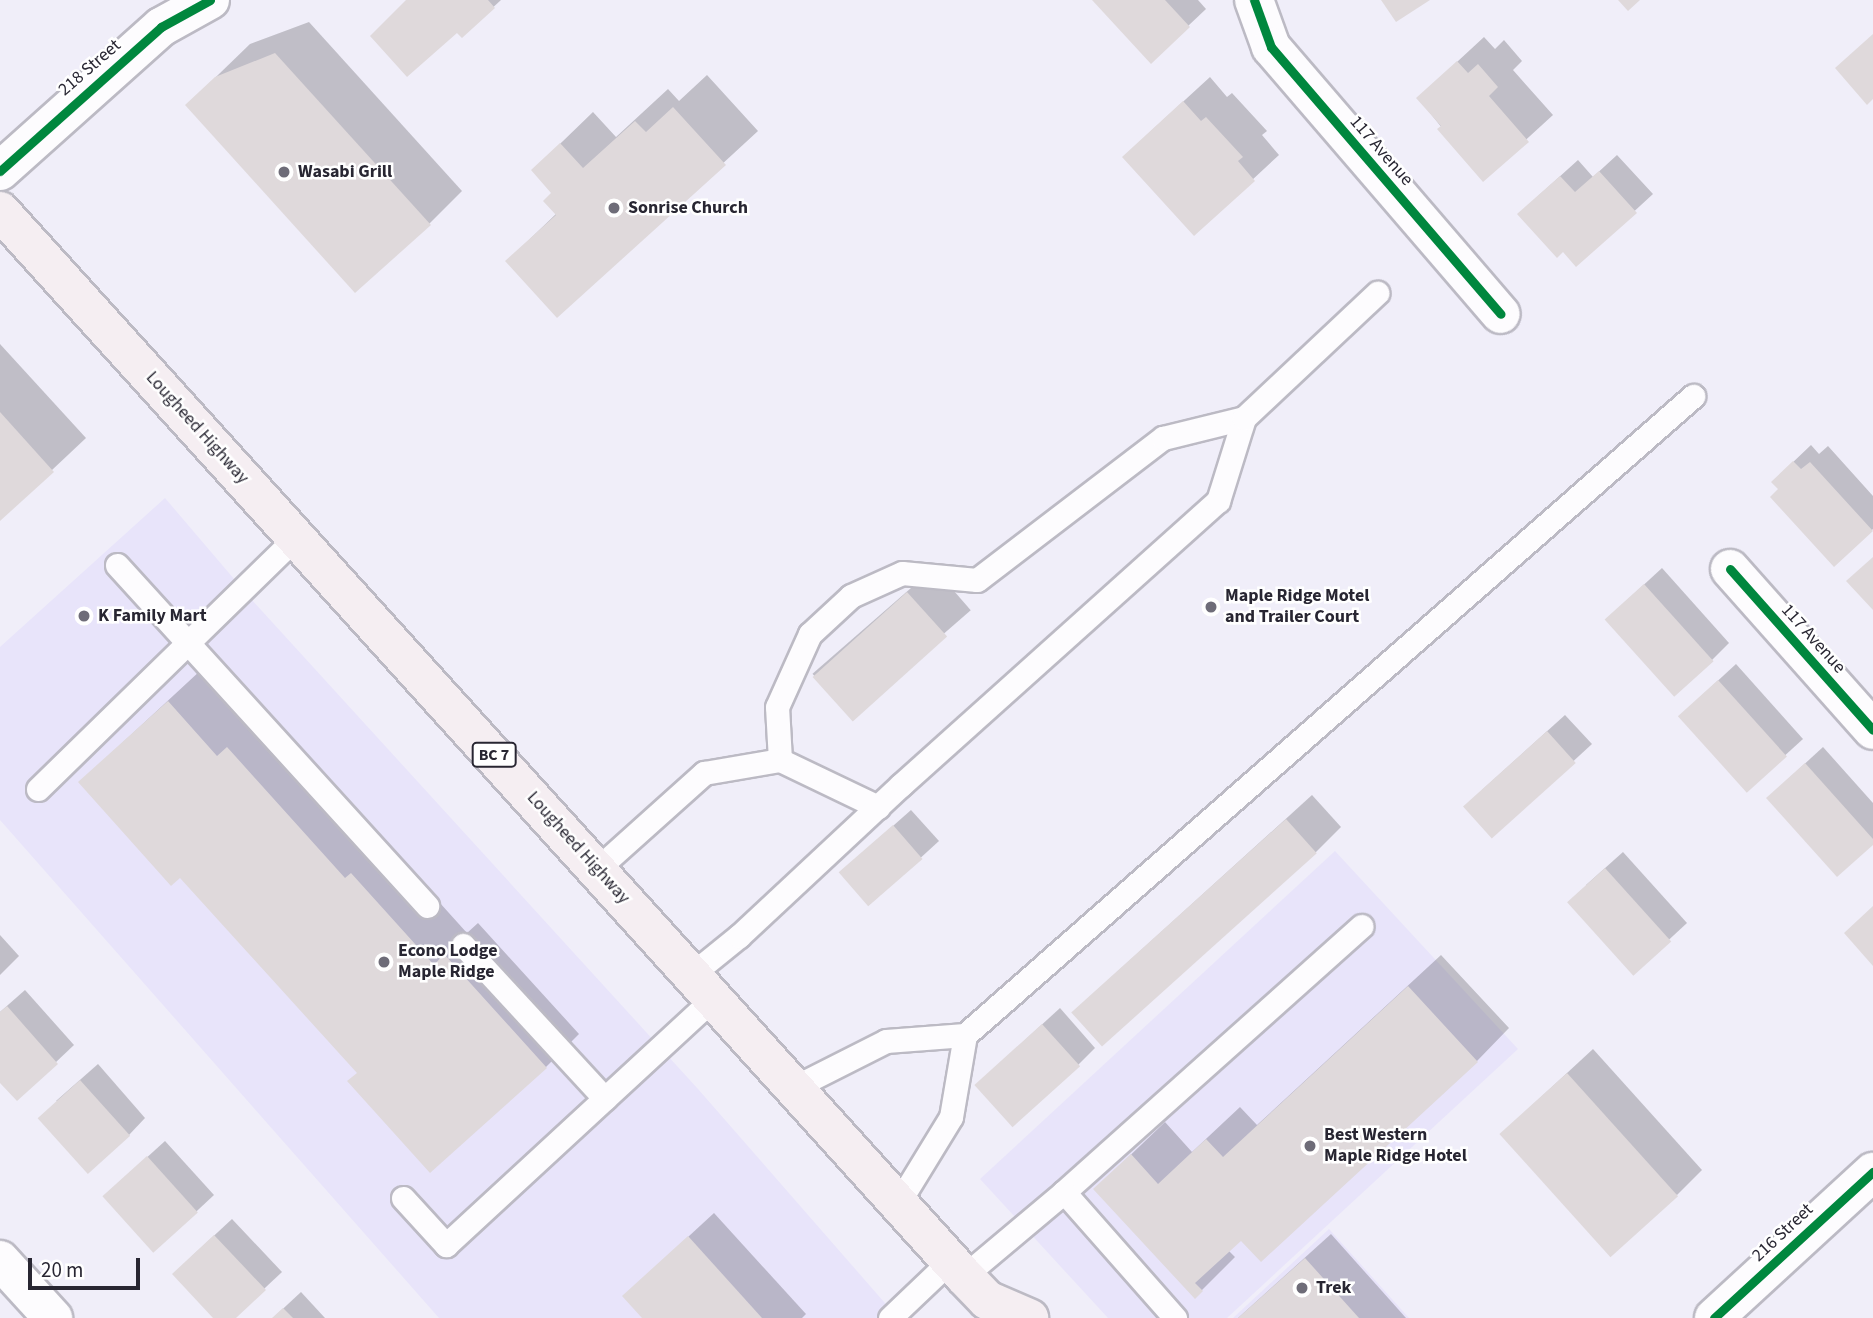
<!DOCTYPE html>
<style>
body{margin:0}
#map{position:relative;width:1873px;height:1318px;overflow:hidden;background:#f0eef9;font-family:"Source Sans 3",sans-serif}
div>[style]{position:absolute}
.built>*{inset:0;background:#e8e4fa}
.shadow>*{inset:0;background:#0003;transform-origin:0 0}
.building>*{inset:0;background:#dfd9db;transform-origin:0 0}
.roads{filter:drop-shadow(2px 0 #bcbac4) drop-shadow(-2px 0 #bcbac4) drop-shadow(0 2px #bcbac4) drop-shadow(0 -2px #bcbac4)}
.service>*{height:23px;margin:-11.5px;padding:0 11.5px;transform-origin:11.5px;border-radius:11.5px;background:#fdfcfe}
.minor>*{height:38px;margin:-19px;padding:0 19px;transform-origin:19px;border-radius:19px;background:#fdfcfe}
.tertiary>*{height:38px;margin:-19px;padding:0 19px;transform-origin:19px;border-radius:19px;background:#fdfcfe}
.trunk>*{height:38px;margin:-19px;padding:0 19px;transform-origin:19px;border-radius:19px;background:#f5eef2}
.cycleway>*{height:9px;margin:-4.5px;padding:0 4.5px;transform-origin:4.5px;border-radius:4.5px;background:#00873e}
.dots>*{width:19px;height:19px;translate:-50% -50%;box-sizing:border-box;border:4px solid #fff;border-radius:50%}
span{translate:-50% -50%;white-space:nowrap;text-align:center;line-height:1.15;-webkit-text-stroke:5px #fff;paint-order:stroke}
.shield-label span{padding:2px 5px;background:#fff;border:2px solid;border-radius:5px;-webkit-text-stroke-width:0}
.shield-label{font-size:16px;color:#282632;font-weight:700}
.street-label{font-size:18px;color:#282632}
.poi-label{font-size:18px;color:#282632;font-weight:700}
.left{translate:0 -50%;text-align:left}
.scale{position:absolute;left:28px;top:1258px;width:112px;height:32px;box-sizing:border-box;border:4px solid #282632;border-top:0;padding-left:9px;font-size:21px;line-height:24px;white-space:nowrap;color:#282632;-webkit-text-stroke:5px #fff;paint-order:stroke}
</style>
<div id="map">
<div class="built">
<i style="clip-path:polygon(165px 498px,252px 600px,698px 1089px,898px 1318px,439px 1318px,0 820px,0 647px)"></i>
<i style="clip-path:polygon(1335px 851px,1518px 1049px,1227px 1318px,1108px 1318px,980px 1179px)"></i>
<i style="clip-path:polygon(1329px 1229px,1409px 1318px,1233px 1318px)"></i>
</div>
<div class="shadow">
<i style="clip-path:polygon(409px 0,501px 0,462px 36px)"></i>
<i style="clip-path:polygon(1096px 0,1198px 0,1206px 9px,1151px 61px)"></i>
<i style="clip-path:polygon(309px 22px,462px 191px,429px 224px,187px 105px,250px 44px)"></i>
<i style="clip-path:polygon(1484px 37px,1495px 49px,1504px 40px,1522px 61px,1513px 70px,1553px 115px,1483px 179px,1418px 98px)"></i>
<i style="clip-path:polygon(707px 75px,758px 131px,557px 316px,507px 261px,557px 213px,554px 192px,533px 170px,593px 112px,616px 137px,668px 89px,679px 101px)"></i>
<i style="clip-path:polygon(1210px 77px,1227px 97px,1232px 93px,1267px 131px,1262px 135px,1279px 155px,1194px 234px,1150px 132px)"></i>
<i style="clip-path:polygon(1617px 155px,1653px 194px,1577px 264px,1537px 197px,1578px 160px,1593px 177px)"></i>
<i style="clip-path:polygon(0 344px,86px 438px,0 519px)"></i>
<i style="clip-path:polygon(1811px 445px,1819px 454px,1828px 446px,1873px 496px,1873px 529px,1834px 565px,1780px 489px,1790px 465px)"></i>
<i style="left:934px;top:568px;width:56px;height:161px;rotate:49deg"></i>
<i style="clip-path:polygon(1662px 568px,1729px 643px,1712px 660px,1624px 603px)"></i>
<i style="clip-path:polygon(1736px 664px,1803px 739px,1747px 790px,1698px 699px)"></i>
<i style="clip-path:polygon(201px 670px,379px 847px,385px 842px,467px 933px,478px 923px,579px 1034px,546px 1067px,358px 1072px,180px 875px,80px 782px)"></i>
<i style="clip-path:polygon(1565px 715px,1592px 744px,1492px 836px,1482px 790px)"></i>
<i style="clip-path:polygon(1823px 747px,1873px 803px,1873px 843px,1786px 781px)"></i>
<i style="clip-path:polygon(1312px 795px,1341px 827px,1316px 852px,1073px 1012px)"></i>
<i style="clip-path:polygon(911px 810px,939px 841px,870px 904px,859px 856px)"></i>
<i style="clip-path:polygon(1623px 852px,1687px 923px,1633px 973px,1586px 885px)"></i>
<i style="clip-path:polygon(0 935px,19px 956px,0 975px)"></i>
<i style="clip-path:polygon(1441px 955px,1509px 1028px,1477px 1061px,1241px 1239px,1228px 1250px,1235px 1257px,1195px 1297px,1095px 1189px,1165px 1122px,1192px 1152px,1240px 1107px,1257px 1125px)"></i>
<i style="clip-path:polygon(25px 990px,74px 1045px,17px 1099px,0 1080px,0 1012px)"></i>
<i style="clip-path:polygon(1060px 1008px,1095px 1048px,1078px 1065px,976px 1085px)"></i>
<i style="clip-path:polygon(1593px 1049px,1702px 1170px,1677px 1195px,1501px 1134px)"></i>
<i style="clip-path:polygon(98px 1064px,145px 1118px,129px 1135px,56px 1101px)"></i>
<i style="clip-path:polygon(165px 1141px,214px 1195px,154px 1251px,122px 1180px)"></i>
<i style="clip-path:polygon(714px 1213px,806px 1314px,802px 1318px,644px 1318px,624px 1296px)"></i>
<i style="clip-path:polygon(232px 1219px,282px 1272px,233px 1318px,215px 1318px,191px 1257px)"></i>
<i style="clip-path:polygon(1331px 1234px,1406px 1318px,1238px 1318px)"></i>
<i style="clip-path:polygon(301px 1292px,325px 1318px,273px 1318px)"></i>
</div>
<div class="building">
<i style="clip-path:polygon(406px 0,488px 0,495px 8px,462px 38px,457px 33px,407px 77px,370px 36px)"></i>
<i style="clip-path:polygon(1092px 0,1165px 0,1190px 27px,1151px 64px)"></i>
<i style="clip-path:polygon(1381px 0,1430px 0,1396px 22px)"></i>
<i style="clip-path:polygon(1618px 0,1640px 0,1628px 11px)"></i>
<i style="clip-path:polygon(1873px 34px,1873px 99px,1867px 105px,1835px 68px)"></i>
<i style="clip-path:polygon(275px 53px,431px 225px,355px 293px,185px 105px,215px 77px)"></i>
<i style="clip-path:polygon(1457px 61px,1468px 73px,1478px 64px,1498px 87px,1489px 96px,1529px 142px,1483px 182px,1437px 129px,1441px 126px,1416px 98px)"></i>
<i style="clip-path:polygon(1183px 101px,1201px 121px,1206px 117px,1243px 157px,1238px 161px,1255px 181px,1194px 236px,1122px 157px)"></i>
<i style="clip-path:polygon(673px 107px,726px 165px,557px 318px,505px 261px,556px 215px,543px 201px,551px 193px,531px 170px,560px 143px,583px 168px,635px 121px,646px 132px)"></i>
<i style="clip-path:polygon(1599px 171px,1637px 213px,1576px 267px,1563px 252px,1557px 258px,1517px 214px,1560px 176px,1575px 192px)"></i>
<i style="clip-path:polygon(0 412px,54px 472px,0 521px)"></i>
<i style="clip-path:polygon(1793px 461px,1801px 469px,1810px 462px,1873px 531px,1834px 567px,1770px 497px,1778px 489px,1771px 482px)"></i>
<i style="clip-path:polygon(1873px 557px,1873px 610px,1846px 581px)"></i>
<i style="left:1644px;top:584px;width:104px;height:53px;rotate:48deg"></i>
<i style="left:907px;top:592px;width:60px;height:127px;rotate:48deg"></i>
<i style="left:1718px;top:680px;width:103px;height:54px;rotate:48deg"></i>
<i style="clip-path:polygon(168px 701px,217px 756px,227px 747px,345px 878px,351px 873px,434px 965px,444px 954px,547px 1068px,430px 1173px,347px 1081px,357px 1073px,180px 878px,171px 886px,78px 782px)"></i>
<i style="left:1547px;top:731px;width:43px;height:113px;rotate:48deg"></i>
<i style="clip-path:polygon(1805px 763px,1873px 839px,1873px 845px,1837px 877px,1766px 798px)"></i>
<i style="left:1286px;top:819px;width:46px;height:289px;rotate:48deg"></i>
<i style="left:893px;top:825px;width:45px;height:72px;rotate:49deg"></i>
<i style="left:1605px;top:868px;width:99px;height:51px;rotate:48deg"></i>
<i style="clip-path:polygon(1873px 906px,1873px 966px,1844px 933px)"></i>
<i style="clip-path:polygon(1408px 986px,1478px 1062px,1261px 1262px,1241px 1241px,1195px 1283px,1203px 1291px,1195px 1299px,1093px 1189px,1131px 1154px,1158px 1184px,1206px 1139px,1223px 1157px)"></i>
<i style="clip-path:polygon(7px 1006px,58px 1064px,17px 1101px,0 1083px,0 1012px)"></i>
<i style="left:1042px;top:1024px;width:57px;height:91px;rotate:48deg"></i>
<i style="left:1567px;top:1073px;width:166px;height:91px;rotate:48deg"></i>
<i style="left:80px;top:1080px;width:75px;height:57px;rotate:48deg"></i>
<i style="left:147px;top:1156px;width:76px;height:60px;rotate:48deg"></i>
<i style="clip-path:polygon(214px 1235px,266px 1290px,236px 1318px,213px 1318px,172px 1274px)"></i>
<i style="clip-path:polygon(688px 1236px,762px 1318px,642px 1318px,622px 1296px)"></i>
<i style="clip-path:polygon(1305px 1258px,1359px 1318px,1238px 1318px)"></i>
<i style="clip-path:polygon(283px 1308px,293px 1318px,272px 1318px)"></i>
</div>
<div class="roads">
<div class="service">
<i style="left:117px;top:565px;width:461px;rotate:47.7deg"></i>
<i style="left:780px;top:760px;width:53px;rotate:-93.2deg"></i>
<i style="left:777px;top:707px;width:80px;rotate:-65.7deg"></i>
<i style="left:810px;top:634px;width:56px;rotate:-42.8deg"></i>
<i style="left:851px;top:596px;width:56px;rotate:-24.3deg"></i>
<i style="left:902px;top:573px;width:75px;rotate:5.3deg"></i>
<i style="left:977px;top:580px;width:234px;rotate:-37.4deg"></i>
<i style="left:1163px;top:438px;width:83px;rotate:-13.9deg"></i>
<i style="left:38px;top:789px;width:361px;rotate:-44.3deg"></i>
<i style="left:597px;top:869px;width:144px;rotate:-41.9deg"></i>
<i style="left:704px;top:773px;width:77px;rotate:-9.7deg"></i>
<i style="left:780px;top:760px;width:109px;rotate:25.6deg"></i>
<i style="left:463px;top:945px;width:209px;rotate:47.3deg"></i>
<i style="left:692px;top:974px;width:60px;rotate:-39deg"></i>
<i style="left:739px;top:936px;width:221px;rotate:-43deg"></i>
<i style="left:901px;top:785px;width:426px;rotate:-41.9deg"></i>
<i style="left:1218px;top:501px;width:87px;rotate:-72.6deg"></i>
<i style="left:1244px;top:418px;width:183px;rotate:-43.2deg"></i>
<i style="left:965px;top:1035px;width:969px;rotate:-41.27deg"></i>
<i style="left:795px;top:1087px;width:102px;rotate:-26.8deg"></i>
<i style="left:886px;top:1041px;width:79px;rotate:-4.3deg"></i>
<i style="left:965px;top:1035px;width:83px;rotate:99.7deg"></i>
<i style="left:951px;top:1117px;width:100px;rotate:121.5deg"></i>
<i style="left:1064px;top:1192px;width:399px;rotate:-41.8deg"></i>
<i style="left:403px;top:1198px;width:64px;rotate:47.5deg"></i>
<i style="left:446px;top:1245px;width:364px;rotate:-42.7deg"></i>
<i style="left:964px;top:1276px;width:131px;rotate:-40deg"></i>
<i style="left:1064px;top:1192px;width:168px;rotate:48.6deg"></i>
<i style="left:890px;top:1318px;width:84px;rotate:-43.6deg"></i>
</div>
<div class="minor">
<i style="left:1254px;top:0;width:50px;rotate:70.1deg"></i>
<i style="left:1271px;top:47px;width:352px;rotate:49.3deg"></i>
<i style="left:0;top:171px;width:216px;rotate:-41.8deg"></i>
<i style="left:161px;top:27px;width:56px;rotate:-28.9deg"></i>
<i style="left:1730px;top:569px;width:215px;rotate:48.4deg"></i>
<i style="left:0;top:1260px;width:79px;rotate:47.6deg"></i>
</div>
<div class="tertiary">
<i style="left:1714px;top:1318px;width:216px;rotate:-42.6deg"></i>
</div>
<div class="trunk">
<i style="left:0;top:211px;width:1436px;rotate:47.85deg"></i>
<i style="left:964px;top:1276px;width:33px;rotate:46deg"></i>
<i style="left:987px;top:1300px;width:46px;rotate:23.2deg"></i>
</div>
</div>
<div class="cycleway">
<i style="left:1254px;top:0;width:50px;rotate:70.1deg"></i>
<i style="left:1271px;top:47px;width:352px;rotate:49.3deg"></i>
<i style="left:0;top:171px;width:216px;rotate:-41.8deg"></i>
<i style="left:161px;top:27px;width:56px;rotate:-28.9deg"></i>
<i style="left:1730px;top:569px;width:215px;rotate:48.4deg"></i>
<i style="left:1714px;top:1318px;width:216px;rotate:-42.6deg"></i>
</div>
<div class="dots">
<i style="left:284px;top:172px;background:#6e6c78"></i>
<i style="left:614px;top:208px;background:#6e6c78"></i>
<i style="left:1211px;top:607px;background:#6e6c78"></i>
<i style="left:84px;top:616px;background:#6e6c78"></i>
<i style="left:384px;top:962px;background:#6e6c78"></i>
<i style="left:1310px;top:1146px;background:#6e6c78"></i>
<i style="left:1302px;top:1288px;background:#6e6c78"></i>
</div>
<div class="shield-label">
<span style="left:494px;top:755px">BC 7</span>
</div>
<div class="street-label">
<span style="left:90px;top:68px;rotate:-41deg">218 Street</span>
<span style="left:1381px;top:151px;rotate:49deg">117 Avenue</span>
<span style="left:197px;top:428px;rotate:48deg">Lougheed Highway</span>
<span style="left:1813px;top:639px;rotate:48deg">117 Avenue</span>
<span style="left:578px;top:848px;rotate:48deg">Lougheed Highway</span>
<span style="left:1783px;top:1233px;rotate:-43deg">216 Street</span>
</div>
<div class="poi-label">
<span class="left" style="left:298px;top:172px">Wasabi Grill</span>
<span class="left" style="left:628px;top:208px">Sonrise Church</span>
<span class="left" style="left:1225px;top:607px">Maple Ridge Motel<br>and Trailer Court</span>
<span class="left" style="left:98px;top:616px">K Family Mart</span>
<span class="left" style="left:398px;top:962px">Econo Lodge<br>Maple Ridge</span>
<span class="left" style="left:1324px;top:1146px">Best Western<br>Maple Ridge Hotel</span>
<span class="left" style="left:1316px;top:1288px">Trek</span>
</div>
<div class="scale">20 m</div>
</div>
